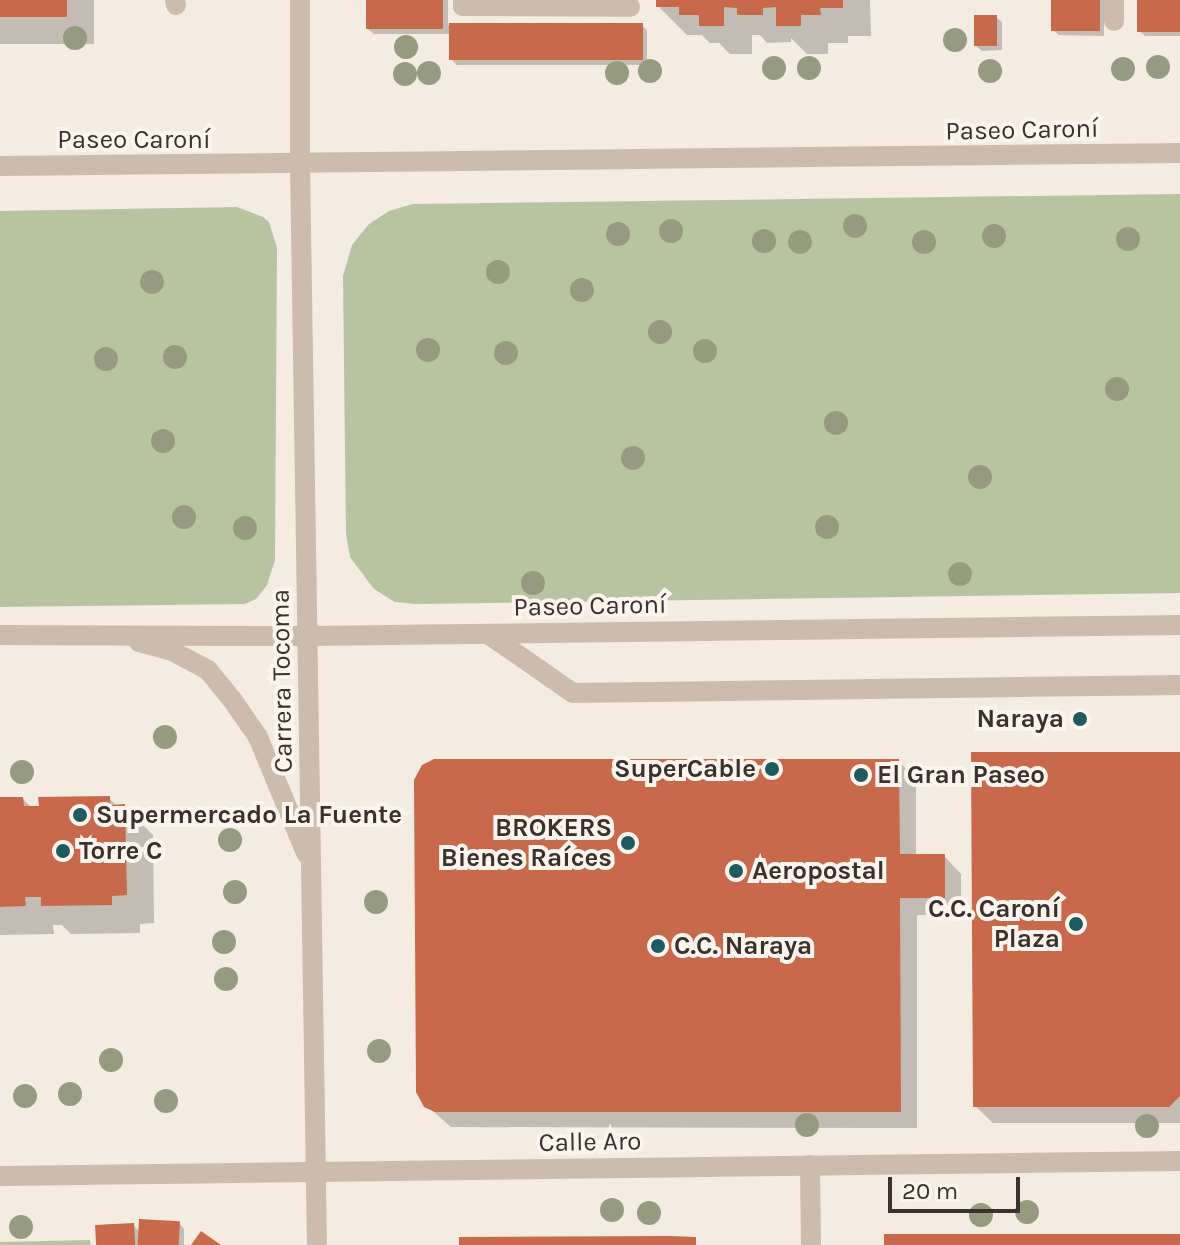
<!DOCTYPE html>
<meta charset="utf-8">
<style>
body{margin:0}
#map{position:relative;width:1180px;height:1245px;overflow:hidden;background:#f4ebe1;font-family:Karla,sans-serif}
div>[style]{position:absolute}
.green>*{inset:0;background:#b8c4a0}
.shadow>*{inset:0;background:#0003;transform-origin:0 0}
.building>*{inset:0;background:#c8694b;transform-origin:0 0}
.service>*{height:20px;margin:-10px;padding:0 10px;transform-origin:10px;border-radius:10px;background:#cdbbac}
.minor>*{height:20px;margin:-10px;padding:0 10px;transform-origin:10px;border-radius:10px;background:#cdbbac}
.tertiary>*{height:20px;margin:-10px;padding:0 10px;transform-origin:10px;border-radius:10px;background:#cdbbac}
.trees>*{width:24px;height:24px;margin:-12px;border-radius:50%;background:#969b7f}
.dots>*{width:22px;height:22px;translate:-50% -50%;box-sizing:border-box;border:4px solid #fbf5ee;border-radius:50%}
span{translate:-50% -50%;white-space:nowrap;text-align:center;line-height:1.15;-webkit-text-stroke:8px #fbf5ee;paint-order:stroke}
.street-label{font-size:26px;color:#3b302b}
.poi-label{font-size:26px;color:#3b302b;font-weight:700}
.right{translate:-100% -50%;text-align:right}
.left{translate:0 -50%;text-align:left}
.scale{position:absolute;left:888px;top:1177px;width:132px;height:36px;box-sizing:border-box;border:4px solid #3b302b;border-top:0;padding-left:10px;font-size:24px;line-height:28px;white-space:nowrap;color:#3b302b;-webkit-text-stroke:6px #fbf5ee;paint-order:stroke}
</style>
<div id="map">
<div class="green">
<i style="clip-path:polygon(1180px 194px,1180px 593px,415px 604px,395px 602px,374px 589px,350px 557px,346px 533px,343px 276px,352px 245px,369px 224px,389px 211px,413px 204px)"></i>
<i style="clip-path:polygon(237px 207px,263px 217px,269px 222px,277px 248px,275px 560px,267px 585px,256px 599px,245px 604px,0 607px,0 211px)"></i>
<i style="clip-path:polygon(90px 1240px,91px 1245px,0 1245px,0 1242px)"></i>
</div>
<div class="shadow">
<i style="left:0;top:0;width:94px;height:44px"></i>
<i style="clip-path:polygon(368px 0,448px 0,448px 25px,642px 25px,647px 30px,647px 65px,457px 65px,452px 60px,452px 34px,374px 34px,368px 29px)"></i>
<i style="clip-path:polygon(658px 0,870px 0,871px 36px,848px 36px,848px 43px,828px 43px,828px 54px,807px 54px,791px 38px,791px 42px,767px 43px,760px 35px,752px 35px,752px 54px,730px 54px,719px 43px,710px 43px,702px 35px,687px 35px,658px 6px)"></i>
<i style="clip-path:polygon(1053px 0,1104px 0,1104px 36px,1059px 35px,1053px 30px)"></i>
<i style="clip-path:polygon(1139px 0,1180px 0,1180px 36px,1145px 36px,1139px 31px)"></i>
<i style="clip-path:polygon(996px 17px,1002px 22px,1002px 50px,982px 51px,976px 46px)"></i>
<i style="clip-path:polygon(1180px 754px,1180px 1123px,993px 1123px,975px 1106px)"></i>
<i style="clip-path:polygon(898px 761px,916px 778px,916px 856px,944px 856px,961px 874px,961px 915px,917px 915px,917px 1128px,451px 1127px,426px 1105px)"></i>
<i style="clip-path:polygon(109px 798px,118px 807px,124px 806px,153px 835px,154px 923px,140px 924px,140px 933px,71px 934px,62px 925px,53px 925px,54px 934px,0 935px,0 799px,23px 799px,32px 808px)"></i>
<i style="clip-path:polygon(179px 1223px,184px 1229px,184px 1245px,98px 1245px,133px 1225px,141px 1233px)"></i>
</div>
<div class="building">
<i style="left:0;top:0;width:67px;height:17px"></i>
<i style="left:366px;top:0;width:77px;height:29px"></i>
<i style="clip-path:polygon(656px 0,843px 0,843px 8px,820px 8px,821px 15px,801px 15px,801px 26px,776px 26px,776px 7px,763px 8px,763px 15px,737px 15px,737px 8px,724px 7px,724px 26px,699px 26px,699px 15px,679px 15px,679px 7px,656px 7px)"></i>
<i style="left:1051px;top:0;width:49px;height:31px"></i>
<i style="left:1137px;top:0;width:43px;height:32px"></i>
<i style="left:997px;top:15px;width:31px;height:23px;rotate:90deg"></i>
<i style="left:449px;top:23px;width:194px;height:37px"></i>
<i style="clip-path:polygon(971px 752px,1180px 752px,1180px 1096px,1169px 1107px,973px 1107px)"></i>
<i style="clip-path:polygon(434px 759px,899px 759px,900px 854px,945px 854px,945px 898px,900px 898px,901px 1112px,435px 1112px,424px 1107px,416px 1092px,414px 780px,422px 765px)"></i>
<i style="clip-path:polygon(110px 796px,110px 805px,125px 804px,127px 895px,112px 896px,112px 905px,41px 906px,41px 897px,25px 897px,26px 906px,0 907px,0 797px,23px 797px,24px 806px,39px 806px,38px 797px)"></i>
<i style="left:139px;top:1219px;width:41px;height:26px;rotate:3deg"></i>
<i style="left:134px;top:1223px;width:22px;height:39px;rotate:87deg"></i>
<i style="clip-path:polygon(201px 1231px,221px 1245px,191px 1245px)"></i>
<i style="left:1180px;top:1234px;width:11px;height:296px;rotate:90deg"></i>
<i style="clip-path:polygon(670px 1236px,696px 1237px,696px 1245px,459px 1245px,459px 1237px)"></i>
</div>
<div class="service">
<i style="left:175px;top:0;width:5px;rotate:79deg"></i>
<i style="left:463px;top:0;width:6px;rotate:90deg"></i>
<i style="left:463px;top:6px;width:167px;rotate:0.3deg"></i>
<i style="left:1114px;top:0;width:21px;rotate:90deg"></i>
<i style="left:488px;top:634px;width:103px;rotate:34.8deg"></i>
<i style="left:573px;top:693px;width:607px;rotate:-0.76deg"></i>
</div>
<div class="minor">
<i style="left:810px;top:1165px;width:80px;rotate:89.3deg"></i>
<i style="left:0;top:1176px;width:1180px;rotate:-0.73deg"></i>
</div>
<div class="tertiary">
<i style="left:300px;top:0;width:165px;rotate:90deg"></i>
<i style="left:300px;top:165px;width:1080px;rotate:89.1deg"></i>
<i style="left:0;top:166px;width:1180px;rotate:-0.63deg"></i>
<i style="left:0;top:635px;width:307px;rotate:0.2deg"></i>
<i style="left:307px;top:636px;width:873px;rotate:-0.72deg"></i>
<i style="left:139px;top:642px;width:34px;rotate:15deg"></i>
<i style="left:172px;top:651px;width:41px;rotate:27.8deg"></i>
<i style="left:208px;top:670px;width:36px;rotate:51deg"></i>
<i style="left:231px;top:698px;width:47px;rotate:55.3deg"></i>
<i style="left:258px;top:737px;width:126px;rotate:67.5deg"></i>
</div>
<div class="trees">
<i style="left:75px;top:38px"></i>
<i style="left:955px;top:40px"></i>
<i style="left:406px;top:47px"></i>
<i style="left:1158px;top:67px"></i>
<i style="left:774px;top:68px"></i>
<i style="left:809px;top:68px"></i>
<i style="left:1123px;top:69px"></i>
<i style="left:650px;top:71px"></i>
<i style="left:990px;top:71px"></i>
<i style="left:429px;top:73px"></i>
<i style="left:617px;top:73px"></i>
<i style="left:405px;top:74px"></i>
<i style="left:855px;top:226px"></i>
<i style="left:671px;top:231px"></i>
<i style="left:618px;top:234px"></i>
<i style="left:994px;top:236px"></i>
<i style="left:1128px;top:239px"></i>
<i style="left:764px;top:241px"></i>
<i style="left:800px;top:242px"></i>
<i style="left:924px;top:242px"></i>
<i style="left:498px;top:272px"></i>
<i style="left:152px;top:282px"></i>
<i style="left:582px;top:290px"></i>
<i style="left:660px;top:332px"></i>
<i style="left:428px;top:350px"></i>
<i style="left:705px;top:351px"></i>
<i style="left:506px;top:353px"></i>
<i style="left:175px;top:357px"></i>
<i style="left:106px;top:359px"></i>
<i style="left:1117px;top:389px"></i>
<i style="left:836px;top:423px"></i>
<i style="left:163px;top:441px"></i>
<i style="left:633px;top:458px"></i>
<i style="left:980px;top:477px"></i>
<i style="left:184px;top:517px"></i>
<i style="left:827px;top:527px"></i>
<i style="left:245px;top:528px"></i>
<i style="left:960px;top:574px"></i>
<i style="left:533px;top:583px"></i>
<i style="left:165px;top:737px"></i>
<i style="left:22px;top:772px"></i>
<i style="left:230px;top:840px"></i>
<i style="left:235px;top:892px"></i>
<i style="left:376px;top:902px"></i>
<i style="left:224px;top:942px"></i>
<i style="left:226px;top:979px"></i>
<i style="left:379px;top:1051px"></i>
<i style="left:111px;top:1060px"></i>
<i style="left:70px;top:1094px"></i>
<i style="left:25px;top:1096px"></i>
<i style="left:166px;top:1101px"></i>
<i style="left:807px;top:1125px"></i>
<i style="left:1147px;top:1126px"></i>
<i style="left:612px;top:1210px"></i>
<i style="left:1027px;top:1212px"></i>
<i style="left:649px;top:1213px"></i>
<i style="left:981px;top:1215px"></i>
<i style="left:21px;top:1227px"></i>
</div>
<div class="dots">
<i style="left:1080px;top:719px;background:#1f5a5e"></i>
<i style="left:772px;top:769px;background:#1f5a5e"></i>
<i style="left:861px;top:775px;background:#1f5a5e"></i>
<i style="left:80px;top:815px;background:#1f5a5e"></i>
<i style="left:628px;top:843px;background:#1f5a5e"></i>
<i style="left:63px;top:851px;background:#1f5a5e"></i>
<i style="left:736px;top:871px;background:#1f5a5e"></i>
<i style="left:1076px;top:924px;background:#1f5a5e"></i>
<i style="left:658px;top:946px;background:#1f5a5e"></i>
</div>
<div class="street-label">
<span style="left:1022px;top:130px;rotate:-1deg">Paseo Caroní</span>
<span style="left:134px;top:140px">Paseo Caroní</span>
<span style="left:590px;top:606px;rotate:-1deg">Paseo Caroní</span>
<span style="left:282px;top:681px;rotate:-91deg">Carrera Tocoma</span>
<span style="left:590px;top:1142px;rotate:-1deg">Calle Aro</span>
</div>
<div class="poi-label">
<span class="right" style="left:1064px;top:719px">Naraya</span>
<span class="right" style="left:756px;top:769px">SuperCable</span>
<span class="left" style="left:877px;top:775px">El Gran Paseo</span>
<span class="left" style="left:96px;top:815px">Supermercado La Fuente</span>
<span class="right" style="left:612px;top:843px">BROKERS<br>Bienes Raíces</span>
<span class="left" style="left:79px;top:851px">Torre C</span>
<span class="left" style="left:752px;top:871px">Aeropostal</span>
<span class="right" style="left:1060px;top:924px">C.C. Caroní<br>Plaza</span>
<span class="left" style="left:674px;top:946px">C.C. Naraya</span>
</div>
<div class="scale">20 m</div>
</div>
